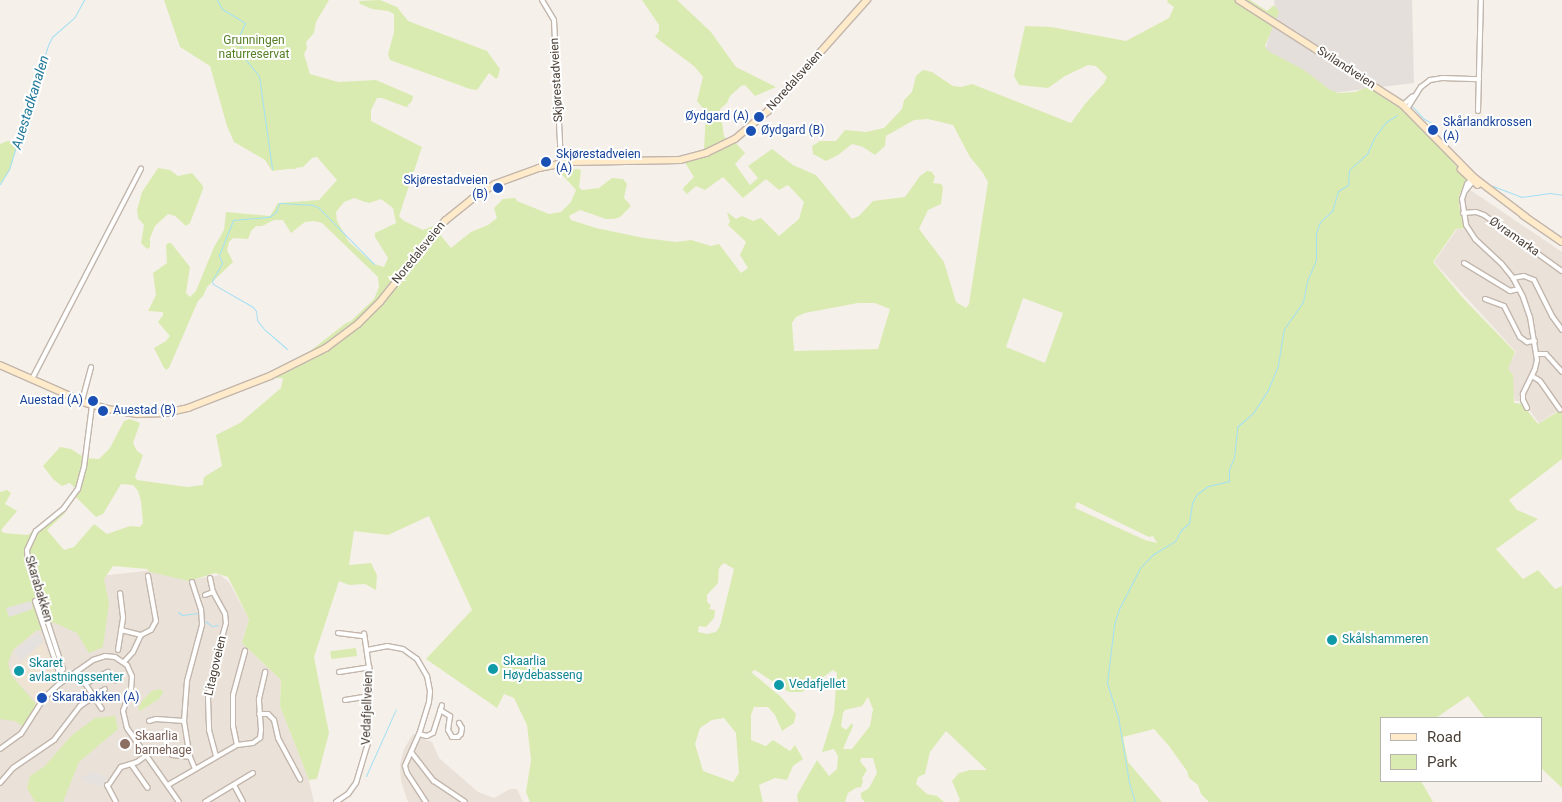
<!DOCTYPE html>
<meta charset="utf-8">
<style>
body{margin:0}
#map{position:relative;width:1562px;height:802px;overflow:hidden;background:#f6f0ea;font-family:Roboto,sans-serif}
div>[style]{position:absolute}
.residential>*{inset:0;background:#eae1d8}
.industrial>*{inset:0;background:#e5dfdb}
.education>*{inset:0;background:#efe3d3}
.green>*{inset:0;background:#daebb1;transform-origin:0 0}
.parking>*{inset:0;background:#e4e1de}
.stream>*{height:1px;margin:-0.5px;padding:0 0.5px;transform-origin:0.5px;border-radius:0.5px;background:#a4e0f4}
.roads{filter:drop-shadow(1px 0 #c2b6ac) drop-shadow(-1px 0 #c2b6ac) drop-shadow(0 1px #c2b6ac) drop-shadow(0 -1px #c2b6ac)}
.minor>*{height:4px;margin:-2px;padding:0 2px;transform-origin:2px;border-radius:2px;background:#fff}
.secondary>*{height:5.5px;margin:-2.75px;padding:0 2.75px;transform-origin:2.75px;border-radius:2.75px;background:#ffeaca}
.dots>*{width:14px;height:14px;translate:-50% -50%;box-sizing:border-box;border:2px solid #fff;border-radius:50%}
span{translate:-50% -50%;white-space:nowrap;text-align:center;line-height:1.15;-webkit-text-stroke:4px #fff;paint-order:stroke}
.park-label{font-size:12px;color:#568026}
.street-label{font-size:12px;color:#4a4037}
.transit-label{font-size:12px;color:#164399}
.right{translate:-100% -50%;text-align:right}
.left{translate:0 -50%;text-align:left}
.culture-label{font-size:12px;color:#0d838f}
.education-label{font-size:12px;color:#785e54}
.water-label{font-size:14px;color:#247b9b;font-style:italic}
.legend{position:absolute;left:1380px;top:717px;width:162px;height:65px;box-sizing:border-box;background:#fff;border:1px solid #b7b3af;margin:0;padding:6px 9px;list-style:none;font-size:15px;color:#4a4037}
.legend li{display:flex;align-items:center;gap:10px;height:25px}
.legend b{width:25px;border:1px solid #b7b3af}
</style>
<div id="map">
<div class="residential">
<i style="clip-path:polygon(1466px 187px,1562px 252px,1562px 408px,1539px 423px,1523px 401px,1515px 401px,1507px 369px,1516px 352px,1434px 262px,1457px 229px,1467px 228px,1462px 204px)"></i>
<i style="clip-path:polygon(163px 569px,195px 579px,220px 575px,229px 582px,249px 619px,242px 643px,281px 680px,280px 706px,308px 777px,314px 802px,0 802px,0 587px)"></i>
<i style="clip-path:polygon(413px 734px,432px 742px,439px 758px,478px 792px,494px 798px,510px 789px,517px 789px,523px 802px,408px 802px,401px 781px,400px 765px,404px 749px)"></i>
</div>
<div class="industrial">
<i style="clip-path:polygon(1274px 0,1412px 0,1414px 83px,1332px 93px,1265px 50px,1276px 13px)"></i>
</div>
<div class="education">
<i style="clip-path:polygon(43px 642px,58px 677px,38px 702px,16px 680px,12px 671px)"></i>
</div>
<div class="green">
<i style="clip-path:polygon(evenodd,164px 0,329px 0,316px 22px,314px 33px,306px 42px,307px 48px,304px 54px,310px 74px,338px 82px,376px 80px,413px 96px,412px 101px,406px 107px,382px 98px,377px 98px,371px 110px,371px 121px,422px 147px,399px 216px,404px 221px,423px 230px,433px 226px,451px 248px,471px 232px,488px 225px,497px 218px,494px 208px,503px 199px,515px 198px,517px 201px,549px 214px,561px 212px,571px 202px,576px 190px,558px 170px,578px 169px,581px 170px,579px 187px,582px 190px,599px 188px,612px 178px,623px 179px,627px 184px,624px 198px,631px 206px,620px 217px,614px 219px,606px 219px,580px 210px,569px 216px,571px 220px,596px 228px,644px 238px,676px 242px,691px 240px,711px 246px,719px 244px,741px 273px,748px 268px,740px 255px,746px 242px,728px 225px,730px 222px,727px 212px,736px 219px,742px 216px,753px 221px,761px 218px,779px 236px,799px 219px,804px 202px,788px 185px,779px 190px,766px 179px,743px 198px,723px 177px,705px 190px,696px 186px,687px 194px,683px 190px,684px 187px,694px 177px,684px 161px,684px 156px,704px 149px,706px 112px,697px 101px,703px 77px,694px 66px,655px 37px,659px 31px,659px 25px,642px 0,677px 0,711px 32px,736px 67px,776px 87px,755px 96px,745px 85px,741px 86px,730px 96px,727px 103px,720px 109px,724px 136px,726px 139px,734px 141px,745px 153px,735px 164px,750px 185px,758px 178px,748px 166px,772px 149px,793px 165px,816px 175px,852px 219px,859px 216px,873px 201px,905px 197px,920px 176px,927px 171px,932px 172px,935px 177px,933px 183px,941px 184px,943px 187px,941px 204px,928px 210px,919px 229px,944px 262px,956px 302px,966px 308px,969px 304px,988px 182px,983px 173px,970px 157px,953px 125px,928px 119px,914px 120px,886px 136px,885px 146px,875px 155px,863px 147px,852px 144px,838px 155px,826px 161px,813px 154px,812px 146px,820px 141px,836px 141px,845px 130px,866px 132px,884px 128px,902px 109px,904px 100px,912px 92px,916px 76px,923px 70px,932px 72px,953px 86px,961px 87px,972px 84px,1071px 123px,1085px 104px,1104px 83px,1107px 77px,1096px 66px,1088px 65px,1065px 76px,1048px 88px,1019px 85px,1014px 76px,1025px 26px,1051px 27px,1126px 41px,1169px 18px,1174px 7px,1167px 2px,1168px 0,1250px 0,1267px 11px,1274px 5px,1279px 12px,1265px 46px,1268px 51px,1304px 70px,1329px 89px,1338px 93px,1355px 92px,1371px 86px,1399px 105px,1425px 129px,1462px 173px,1466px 179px,1459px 196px,1459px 205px,1464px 228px,1456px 229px,1433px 262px,1462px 297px,1515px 352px,1508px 369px,1513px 375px,1514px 403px,1522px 404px,1538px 424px,1562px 409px,1562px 459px,1509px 500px,1517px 510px,1538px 519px,1496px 549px,1523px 579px,1538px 570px,1555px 589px,1562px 586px,1562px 788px,1541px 768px,1541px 718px,1485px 718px,1468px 696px,1436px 718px,1381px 718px,1381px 781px,1421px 781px,1433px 802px,1209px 802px,1201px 794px,1198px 785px,1189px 778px,1187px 771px,1169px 746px,1154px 729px,1123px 737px,1128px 762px,1162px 802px,958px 802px,960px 800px,952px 781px,959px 773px,970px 770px,987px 770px,946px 731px,930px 752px,925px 774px,918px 777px,916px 784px,927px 794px,937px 796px,944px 802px,865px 802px,861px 798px,861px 793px,869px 788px,877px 773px,873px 758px,861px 758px,860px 761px,867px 770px,862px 778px,863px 781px,861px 787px,856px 788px,848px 793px,845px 802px,798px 802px,797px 795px,817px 760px,829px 776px,837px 769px,838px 756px,834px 749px,822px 752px,834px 713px,837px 673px,833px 670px,802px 692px,789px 692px,755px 670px,751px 672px,781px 697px,796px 714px,794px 723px,782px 731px,775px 715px,768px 707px,754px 707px,751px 715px,751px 740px,766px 746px,773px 740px,790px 751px,795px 745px,803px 759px,793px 766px,787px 780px,775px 778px,759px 785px,763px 802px,530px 802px,526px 792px,531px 760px,527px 725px,514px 698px,504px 694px,497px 708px,426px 659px,472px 610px,429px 516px,388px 535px,354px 531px,349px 565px,371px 563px,377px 575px,376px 590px,365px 584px,349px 585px,339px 581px,314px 657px,329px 733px,317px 779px,309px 780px,280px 706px,281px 680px,242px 643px,249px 619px,228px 577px,215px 573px,189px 581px,150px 572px,147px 569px,113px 566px,104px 579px,109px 603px,103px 647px,89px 653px,77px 633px,53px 622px,48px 631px,37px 630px,13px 650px,8px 663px,11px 675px,37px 705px,25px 728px,15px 721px,0 719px,0 492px,7px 490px,11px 493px,5px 504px,17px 511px,1px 530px,4px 533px,28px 535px,48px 517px,64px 508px,65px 513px,47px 530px,64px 550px,74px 547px,94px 524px,107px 534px,130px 526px,140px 527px,143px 523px,141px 501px,138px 491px,133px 485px,121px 484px,103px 514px,96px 517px,74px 495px,76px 489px,70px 483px,62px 486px,53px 479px,43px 466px,60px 447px,71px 449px,85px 458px,99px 459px,110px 448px,124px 421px,130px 419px,140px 423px,133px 443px,137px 451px,143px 455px,135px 477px,137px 480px,187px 487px,203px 485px,204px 477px,222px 466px,216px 435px,240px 423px,281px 388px,283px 378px,277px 378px,272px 372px,309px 352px,346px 323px,351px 321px,374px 299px,379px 287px,378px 277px,322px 223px,314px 221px,305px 222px,291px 233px,283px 220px,274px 220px,262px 226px,256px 226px,251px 231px,248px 239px,233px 238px,229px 242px,227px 250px,233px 262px,207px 287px,203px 296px,198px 301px,169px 368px,166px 370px,163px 366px,154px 348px,166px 341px,170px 336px,158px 322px,163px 315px,163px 312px,148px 311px,156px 295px,153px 273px,167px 263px,166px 246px,168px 243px,171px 243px,190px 267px,186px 293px,190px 297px,196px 291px,214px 247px,224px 230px,226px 212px,270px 216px,278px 203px,319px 200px,337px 180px,317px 157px,312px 158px,303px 167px,272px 171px,265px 160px,234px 142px,227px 126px,210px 66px,180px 47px,164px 0,354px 198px,369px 203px,381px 199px,393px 208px,396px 223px,375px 233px,375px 237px,388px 258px,384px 267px,374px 264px,349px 242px,337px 221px,336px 212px,344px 202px,354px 198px,164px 0,1023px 298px,1063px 313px,1045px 363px,1006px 347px,1023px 298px,164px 0,858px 303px,875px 303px,890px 309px,878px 349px,794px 351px,792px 323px,796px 317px,805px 313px,858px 303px,164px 0,1077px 502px,1149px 537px,1153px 536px,1157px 543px,1145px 540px,1075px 508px,1077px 502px,164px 0,724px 563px,734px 569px,720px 626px,716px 632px,707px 634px,698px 632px,699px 626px,706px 627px,714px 618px,715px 610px,709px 609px,711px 605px,707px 602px,707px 595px,718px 583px,719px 568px,724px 563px,164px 0,868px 697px,873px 709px,870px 726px,852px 749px,843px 749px,853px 726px,852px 723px,846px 730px,841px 726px,843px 713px,845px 710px,862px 706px,868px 697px,164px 0,724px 718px,736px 733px,739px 773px,733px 782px,703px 771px,695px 744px,700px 728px,712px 720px,724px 718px)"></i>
<i style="clip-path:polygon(380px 0,397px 7px,408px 21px,487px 51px,500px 69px,498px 77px,496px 79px,489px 73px,477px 90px,470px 89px,390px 60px,388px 54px,394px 32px,394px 14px,388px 11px,372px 9px,360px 4px,359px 1px)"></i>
<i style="clip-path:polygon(7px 141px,18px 143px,10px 170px,0 184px,0 144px)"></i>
<i style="clip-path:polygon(158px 168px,170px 170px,178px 176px,192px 173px,203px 186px,203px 189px,190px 223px,186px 226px,175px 216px,168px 214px,155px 226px,150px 238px,150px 247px,147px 249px,141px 243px,144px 225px,138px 218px,137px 210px,142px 192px)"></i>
<i style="left:356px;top:648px;width:8px;height:26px;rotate:83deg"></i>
<i style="clip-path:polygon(161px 689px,163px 693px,159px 699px,140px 711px,138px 708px,143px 700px,152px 691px)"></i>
<i style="clip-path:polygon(115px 716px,118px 729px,79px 762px,63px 802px,35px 802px,27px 788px,30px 776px,45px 766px,71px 736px,95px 718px)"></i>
</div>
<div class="parking">
<i style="clip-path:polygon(31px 601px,33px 609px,9px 617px,6px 608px)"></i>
<i style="clip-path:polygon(40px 633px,43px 642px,21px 661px,16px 654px,17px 649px,33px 636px)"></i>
<i style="clip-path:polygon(94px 772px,108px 778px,102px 786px,82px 780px,81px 777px)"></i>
</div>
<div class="stream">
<i style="left:217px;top:0;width:10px;rotate:61deg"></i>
<i style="left:222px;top:9px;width:27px;rotate:31deg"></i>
<i style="left:245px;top:23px;width:14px;rotate:115deg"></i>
<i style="left:239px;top:36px;width:19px;rotate:81deg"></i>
<i style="left:242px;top:55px;width:27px;rotate:51deg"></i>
<i style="left:259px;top:76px;width:94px;rotate:82deg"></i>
<i style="left:1411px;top:105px;width:19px;rotate:47deg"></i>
<i style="left:1424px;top:119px;width:13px;rotate:27deg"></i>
<i style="left:0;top:184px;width:17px;rotate:-59deg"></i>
<i style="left:9px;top:169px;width:130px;rotate:-72.5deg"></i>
<i style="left:48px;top:45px;width:9px;rotate:-63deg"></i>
<i style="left:52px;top:37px;width:29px;rotate:-41deg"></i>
<i style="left:74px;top:18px;width:21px;rotate:-61deg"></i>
<i style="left:1493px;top:186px;width:30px;rotate:21deg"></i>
<i style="left:1521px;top:197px;width:29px;rotate:-8deg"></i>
<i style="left:1550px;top:193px;width:12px;rotate:9deg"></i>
<i style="left:287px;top:349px;width:30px;rotate:-139deg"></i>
<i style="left:264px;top:329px;width:11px;rotate:-128deg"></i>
<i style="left:257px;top:320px;width:9px;rotate:-96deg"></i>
<i style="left:256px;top:311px;width:5px;rotate:-127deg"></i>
<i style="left:253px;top:307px;width:46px;rotate:-150.1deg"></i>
<i style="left:213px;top:284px;width:3px;rotate:-108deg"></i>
<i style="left:212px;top:281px;width:21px;rotate:-61deg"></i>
<i style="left:222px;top:263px;width:9px;rotate:-111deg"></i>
<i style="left:219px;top:255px;width:38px;rotate:-68deg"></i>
<i style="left:233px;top:220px;width:36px;rotate:-5deg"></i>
<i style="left:269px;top:217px;width:9px;rotate:-36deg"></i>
<i style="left:276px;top:212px;width:9px;rotate:-72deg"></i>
<i style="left:279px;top:203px;width:33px;rotate:3deg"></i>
<i style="left:312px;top:205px;width:6px;rotate:18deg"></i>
<i style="left:318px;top:207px;width:80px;rotate:45.5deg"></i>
<i style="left:178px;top:612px;width:5px;rotate:37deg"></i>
<i style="left:182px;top:615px;width:16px;rotate:-7deg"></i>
<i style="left:205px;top:621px;width:9px;rotate:36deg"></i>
<i style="left:213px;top:626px;width:5px;rotate:-11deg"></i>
<i style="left:366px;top:776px;width:73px;rotate:-65.9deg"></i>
<i style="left:1135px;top:802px;width:21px;rotate:-107deg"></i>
<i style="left:1129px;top:782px;width:66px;rotate:-99.6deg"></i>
<i style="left:1118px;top:717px;width:36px;rotate:-108deg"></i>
<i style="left:1107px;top:683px;width:58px;rotate:-83.1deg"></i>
<i style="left:1114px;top:625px;width:17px;rotate:-73deg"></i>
<i style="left:1119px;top:609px;width:46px;rotate:-62.9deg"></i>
<i style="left:1140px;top:568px;width:18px;rotate:-47deg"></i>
<i style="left:1152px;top:555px;width:27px;rotate:-31deg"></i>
<i style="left:1175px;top:541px;width:13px;rotate:-61deg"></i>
<i style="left:1181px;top:530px;width:11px;rotate:-41deg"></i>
<i style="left:1189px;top:523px;width:20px;rotate:-81deg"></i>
<i style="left:1192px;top:503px;width:10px;rotate:-61deg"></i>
<i style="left:1197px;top:494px;width:14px;rotate:-36deg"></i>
<i style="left:1208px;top:486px;width:22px;rotate:-13deg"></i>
<i style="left:1229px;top:481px;width:12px;rotate:-90deg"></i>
<i style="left:1229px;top:469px;width:12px;rotate:-66deg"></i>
<i style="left:1234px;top:458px;width:31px;rotate:-84deg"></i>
<i style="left:1237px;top:427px;width:21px;rotate:-41deg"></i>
<i style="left:1253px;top:413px;width:27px;rotate:-57deg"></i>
<i style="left:1268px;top:390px;width:27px;rotate:-68deg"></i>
<i style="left:1278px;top:365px;width:36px;rotate:-81deg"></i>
<i style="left:1284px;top:329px;width:33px;rotate:-55deg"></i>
<i style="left:1303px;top:302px;width:21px;rotate:-79deg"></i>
<i style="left:1307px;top:281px;width:23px;rotate:-67deg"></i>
<i style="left:1316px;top:260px;width:27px;rotate:-90deg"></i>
<i style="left:1316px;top:233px;width:12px;rotate:-70deg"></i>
<i style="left:1320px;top:222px;width:16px;rotate:-43deg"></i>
<i style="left:1332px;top:211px;width:21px;rotate:-73deg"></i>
<i style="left:1338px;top:191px;width:12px;rotate:-31deg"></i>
<i style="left:1348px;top:185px;width:15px;rotate:-86deg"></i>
<i style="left:1349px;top:170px;width:24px;rotate:-42deg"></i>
<i style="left:1367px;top:154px;width:17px;rotate:-66deg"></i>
<i style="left:1374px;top:138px;width:20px;rotate:-53deg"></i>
<i style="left:1386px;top:122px;width:13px;rotate:-32deg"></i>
</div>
<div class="roads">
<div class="minor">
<i style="left:542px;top:0;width:23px;rotate:59deg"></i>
<i style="left:554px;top:20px;width:143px;rotate:87.2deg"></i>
<i style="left:1403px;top:105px;width:13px;rotate:-42deg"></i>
<i style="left:1407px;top:109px;width:26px;rotate:-58deg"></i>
<i style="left:1421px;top:87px;width:11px;rotate:-38deg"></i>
<i style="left:1430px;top:80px;width:12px;rotate:-9deg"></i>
<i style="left:1442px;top:78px;width:37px;rotate:2deg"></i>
<i style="left:1478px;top:111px;width:111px;rotate:-88.5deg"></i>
<i style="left:1472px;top:179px;width:7px;rotate:135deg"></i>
<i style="left:1467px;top:184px;width:16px;rotate:108deg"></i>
<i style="left:1462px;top:199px;width:26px;rotate:81deg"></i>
<i style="left:1466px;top:225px;width:17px;rotate:57deg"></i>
<i style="left:1475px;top:239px;width:35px;rotate:43deg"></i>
<i style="left:1501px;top:263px;width:19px;rotate:51deg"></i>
<i style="left:1513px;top:278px;width:21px;rotate:62deg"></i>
<i style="left:1523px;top:297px;width:21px;rotate:71deg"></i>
<i style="left:1530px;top:317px;width:44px;rotate:80.8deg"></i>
<i style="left:1537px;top:360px;width:9px;rotate:103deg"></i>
<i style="left:1535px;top:369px;width:28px;rotate:116deg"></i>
<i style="left:1523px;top:394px;width:6px;rotate:90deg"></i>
<i style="left:1523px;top:400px;width:9px;rotate:63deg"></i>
<i style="left:1465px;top:191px;width:14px;rotate:-51deg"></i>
<i style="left:1463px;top:213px;width:13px;rotate:-4deg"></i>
<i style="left:1476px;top:212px;width:9px;rotate:21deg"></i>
<i style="left:1484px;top:215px;width:96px;rotate:35.7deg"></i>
<i style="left:1464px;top:263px;width:54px;rotate:31.3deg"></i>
<i style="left:1510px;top:291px;width:9px;rotate:-13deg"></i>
<i style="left:1513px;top:278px;width:11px;rotate:-10deg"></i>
<i style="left:1524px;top:276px;width:11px;rotate:22deg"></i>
<i style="left:1534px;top:280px;width:40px;rotate:63.4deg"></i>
<i style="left:1552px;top:316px;width:17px;rotate:54deg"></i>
<i style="left:1485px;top:299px;width:20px;rotate:20deg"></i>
<i style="left:1504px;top:306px;width:35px;rotate:63deg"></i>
<i style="left:1520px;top:337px;width:9px;rotate:36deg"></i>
<i style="left:1527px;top:342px;width:8px;rotate:-7deg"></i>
<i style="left:1537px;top:354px;width:9px"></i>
<i style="left:1546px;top:354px;width:24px;rotate:48deg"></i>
<i style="left:1532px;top:376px;width:9px;rotate:32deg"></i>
<i style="left:1540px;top:381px;width:35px;rotate:55deg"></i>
<i style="left:32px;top:379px;width:237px;rotate:-62.6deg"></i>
<i style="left:82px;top:401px;width:35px;rotate:-75deg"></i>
<i style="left:210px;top:578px;width:14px;rotate:78deg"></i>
<i style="left:213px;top:592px;width:25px;rotate:61deg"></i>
<i style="left:225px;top:614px;width:9px;rotate:84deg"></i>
<i style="left:226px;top:623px;width:49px;rotate:105.5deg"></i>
<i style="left:213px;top:670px;width:28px;rotate:100deg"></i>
<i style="left:208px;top:698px;width:32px;rotate:88deg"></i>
<i style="left:209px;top:730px;width:27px;rotate:75deg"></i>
<i style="left:192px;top:582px;width:28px;rotate:72deg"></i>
<i style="left:201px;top:609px;width:16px;rotate:86deg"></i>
<i style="left:202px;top:625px;width:58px;rotate:105deg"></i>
<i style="left:187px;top:681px;width:40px;rotate:94.3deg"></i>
<i style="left:184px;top:721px;width:36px;rotate:81deg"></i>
<i style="left:190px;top:757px;width:13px;rotate:67deg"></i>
<i style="left:205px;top:595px;width:9px;rotate:-21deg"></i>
<i style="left:35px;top:601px;width:72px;rotate:71.3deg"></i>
<i style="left:58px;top:669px;width:13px;rotate:58deg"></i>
<i style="left:121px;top:630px;width:21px;rotate:14deg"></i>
<i style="left:141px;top:635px;width:19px;rotate:115deg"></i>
<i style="left:133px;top:652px;width:13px;rotate:132deg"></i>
<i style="left:338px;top:633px;width:26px;rotate:7deg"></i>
<i style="left:141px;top:635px;width:11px;rotate:-27deg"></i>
<i style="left:151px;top:630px;width:10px;rotate:-61deg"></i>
<i style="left:156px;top:621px;width:46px;rotate:-100.1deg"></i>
<i style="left:118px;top:650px;width:33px;rotate:-81deg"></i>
<i style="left:123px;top:617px;width:24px;rotate:-97deg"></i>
<i style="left:367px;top:650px;width:20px;rotate:-11deg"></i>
<i style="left:387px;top:646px;width:16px;rotate:11deg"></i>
<i style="left:403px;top:649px;width:17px;rotate:36deg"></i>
<i style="left:417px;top:659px;width:20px;rotate:60deg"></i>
<i style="left:427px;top:676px;width:16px;rotate:79deg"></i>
<i style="left:430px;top:692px;width:10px;rotate:96deg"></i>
<i style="left:429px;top:702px;width:34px;rotate:107deg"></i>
<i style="left:419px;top:734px;width:35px;rotate:114deg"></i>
<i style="left:405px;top:766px;width:7px;rotate:74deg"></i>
<i style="left:407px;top:773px;width:35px;rotate:57deg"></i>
<i style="left:77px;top:671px;width:45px;rotate:56.7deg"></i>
<i style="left:339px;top:672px;width:31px;rotate:-9deg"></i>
<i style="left:60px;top:673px;width:5px;rotate:-53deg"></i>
<i style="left:63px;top:669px;width:113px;rotate:-108.1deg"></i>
<i style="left:28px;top:562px;width:12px;rotate:-95deg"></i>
<i style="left:27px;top:550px;width:21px;rotate:-65deg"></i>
<i style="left:36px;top:531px;width:36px;rotate:-39deg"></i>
<i style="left:64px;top:508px;width:24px;rotate:-54deg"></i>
<i style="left:78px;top:489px;width:23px;rotate:-75deg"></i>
<i style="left:84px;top:467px;width:63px;rotate:-82.6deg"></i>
<i style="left:85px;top:684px;width:26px;rotate:-28deg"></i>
<i style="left:108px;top:672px;width:11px;rotate:49deg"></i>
<i style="left:345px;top:700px;width:25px;rotate:-9deg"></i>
<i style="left:440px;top:710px;width:12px;rotate:31deg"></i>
<i style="left:450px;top:716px;width:14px;rotate:98deg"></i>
<i style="left:448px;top:730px;width:8px;rotate:60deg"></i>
<i style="left:452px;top:737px;width:6px"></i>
<i style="left:458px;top:737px;width:4px;rotate:-45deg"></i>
<i style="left:461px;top:734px;width:6px;rotate:-81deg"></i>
<i style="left:462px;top:728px;width:6px;rotate:-121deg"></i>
<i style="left:259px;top:714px;width:9px"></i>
<i style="left:268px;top:714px;width:8px;rotate:45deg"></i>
<i style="left:274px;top:720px;width:18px;rotate:77deg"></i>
<i style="left:278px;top:738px;width:47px;rotate:61.8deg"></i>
<i style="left:149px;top:721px;width:7px;rotate:-16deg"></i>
<i style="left:156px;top:719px;width:28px;rotate:4deg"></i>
<i style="left:419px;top:734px;width:8px;rotate:14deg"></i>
<i style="left:427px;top:736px;width:7px;rotate:-27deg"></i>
<i style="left:433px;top:733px;width:29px;rotate:-72deg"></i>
<i style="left:237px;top:745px;width:19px;rotate:-102deg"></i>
<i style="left:233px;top:726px;width:31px;rotate:-90deg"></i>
<i style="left:233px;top:695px;width:46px;rotate:-74.7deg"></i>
<i style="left:0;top:749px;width:26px;rotate:-36deg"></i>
<i style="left:21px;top:734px;width:43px;rotate:-57.4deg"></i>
<i style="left:44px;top:698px;width:21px;rotate:-43deg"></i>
<i style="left:59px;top:684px;width:42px;rotate:-35.2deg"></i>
<i style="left:93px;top:660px;width:13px;rotate:-18deg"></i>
<i style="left:105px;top:656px;width:10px;rotate:6deg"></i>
<i style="left:115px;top:657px;width:14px;rotate:34deg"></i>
<i style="left:127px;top:665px;width:12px;rotate:66deg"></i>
<i style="left:132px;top:676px;width:13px;rotate:94deg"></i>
<i style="left:131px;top:689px;width:23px;rotate:110deg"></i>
<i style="left:123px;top:711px;width:17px;rotate:77deg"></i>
<i style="left:127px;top:728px;width:90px;rotate:54.9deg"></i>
<i style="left:411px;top:752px;width:37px;rotate:52deg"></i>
<i style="left:434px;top:781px;width:37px;rotate:34deg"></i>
<i style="left:172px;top:755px;width:18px;rotate:6deg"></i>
<i style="left:131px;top:764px;width:29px;rotate:55deg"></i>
<i style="left:0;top:783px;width:20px;rotate:-49deg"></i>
<i style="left:13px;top:768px;width:50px;rotate:-34.3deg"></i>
<i style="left:54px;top:740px;width:43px;rotate:-52.6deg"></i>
<i style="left:80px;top:706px;width:30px;rotate:-34deg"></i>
<i style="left:107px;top:785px;width:19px;rotate:62deg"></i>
<i style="left:168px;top:785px;width:80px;rotate:-30.1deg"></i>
<i style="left:237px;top:745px;width:16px;rotate:-7deg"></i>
<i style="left:253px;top:743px;width:9px;rotate:-36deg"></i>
<i style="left:260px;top:738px;width:8px;rotate:-83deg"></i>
<i style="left:261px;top:730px;width:31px;rotate:-94deg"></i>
<i style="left:259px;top:699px;width:28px;rotate:-77deg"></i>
<i style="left:234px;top:785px;width:19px;rotate:62deg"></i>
<i style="left:108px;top:786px;width:23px;rotate:-56deg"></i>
<i style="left:121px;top:767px;width:17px;rotate:-17deg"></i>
<i style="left:137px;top:762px;width:12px;rotate:-35deg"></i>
<i style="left:205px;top:802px;width:56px;rotate:-31.1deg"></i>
<i style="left:336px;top:802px;width:14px;rotate:-34deg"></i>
<i style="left:348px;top:794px;width:14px;rotate:-54deg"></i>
<i style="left:356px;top:783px;width:42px;rotate:-73.3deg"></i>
<i style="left:368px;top:743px;width:69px;rotate:-88.3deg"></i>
<i style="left:370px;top:674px;width:41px;rotate:-98.3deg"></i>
</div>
<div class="secondary">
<i style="left:1239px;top:0;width:195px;rotate:32.6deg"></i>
<i style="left:1403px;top:105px;width:103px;rotate:45.4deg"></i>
<i style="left:1475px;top:178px;width:63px;rotate:37.2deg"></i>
<i style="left:1461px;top:169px;width:23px;rotate:43deg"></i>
<i style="left:1523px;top:215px;width:47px;rotate:34.7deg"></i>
<i style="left:0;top:365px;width:94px;rotate:23.8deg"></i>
<i style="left:86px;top:403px;width:23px;rotate:15deg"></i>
<i style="left:108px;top:409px;width:29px;rotate:10deg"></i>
<i style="left:137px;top:414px;width:28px;rotate:-2deg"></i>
<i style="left:165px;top:413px;width:24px;rotate:-12deg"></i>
<i style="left:188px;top:408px;width:88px;rotate:-21.3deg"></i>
<i style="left:270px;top:376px;width:63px;rotate:-26.6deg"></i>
<i style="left:326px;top:348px;width:40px;rotate:-37deg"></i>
<i style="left:358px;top:324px;width:31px;rotate:-45deg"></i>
<i style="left:380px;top:302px;width:104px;rotate:-51.3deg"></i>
<i style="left:445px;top:221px;width:35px;rotate:-39deg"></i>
<i style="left:472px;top:199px;width:27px;rotate:-33deg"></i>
<i style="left:495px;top:184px;width:47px;rotate:-20deg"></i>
<i style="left:539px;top:168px;width:31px;rotate:-11deg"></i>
<i style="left:569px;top:162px;width:111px;rotate:-1deg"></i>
<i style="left:680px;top:160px;width:27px;rotate:-15deg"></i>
<i style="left:706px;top:153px;width:32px;rotate:-26deg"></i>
<i style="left:735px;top:139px;width:43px;rotate:-40.3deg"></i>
<i style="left:768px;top:111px;width:149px;rotate:-48.3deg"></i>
</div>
</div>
<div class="dots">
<i style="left:759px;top:117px;background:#1a4fb4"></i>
<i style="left:1433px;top:130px;background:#1a4fb4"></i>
<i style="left:751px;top:131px;background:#1a4fb4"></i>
<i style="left:546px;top:162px;background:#1a4fb4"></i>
<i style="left:498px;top:188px;background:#1a4fb4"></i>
<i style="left:93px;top:401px;background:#1a4fb4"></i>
<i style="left:103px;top:411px;background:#1a4fb4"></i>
<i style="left:1332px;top:640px;background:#0f9aa8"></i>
<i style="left:493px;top:669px;background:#0f9aa8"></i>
<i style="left:19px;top:671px;background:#0f9aa8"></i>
<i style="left:779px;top:685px;background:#0f9aa8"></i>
<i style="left:42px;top:698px;background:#1a4fb4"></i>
<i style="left:125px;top:744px;background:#8d6e63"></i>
</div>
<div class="park-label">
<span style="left:254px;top:48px">Grunningen<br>naturreservat</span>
</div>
<div class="street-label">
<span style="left:1346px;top:68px;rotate:33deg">Svilandveien</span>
<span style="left:557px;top:80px;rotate:-93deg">Skjørestadveien</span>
<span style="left:795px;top:81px;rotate:-48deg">Noredalsveien</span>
<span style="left:1514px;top:237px;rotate:35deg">Øvramarka</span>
<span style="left:419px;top:253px;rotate:-51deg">Noredalsveien</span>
<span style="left:38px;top:589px;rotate:73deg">Skarabakken</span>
<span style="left:216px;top:666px;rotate:-77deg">Litagoveien</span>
<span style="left:368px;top:708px;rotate:-88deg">Vedafjellveien</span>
</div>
<div class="transit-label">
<span class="right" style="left:749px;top:117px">Øydgard (A)</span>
<span class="left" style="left:1443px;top:130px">Skårlandkrossen<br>(A)</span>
<span class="left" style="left:761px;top:131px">Øydgard (B)</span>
<span class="left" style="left:556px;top:162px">Skjørestadveien<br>(A)</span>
<span class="right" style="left:488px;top:188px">Skjørestadveien<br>(B)</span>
<span class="right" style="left:83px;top:401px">Auestad (A)</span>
<span class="left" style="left:113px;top:411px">Auestad (B)</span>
<span class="left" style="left:52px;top:698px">Skarabakken (A)</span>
</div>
<div class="culture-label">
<span class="left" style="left:1342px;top:640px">Skålshammeren</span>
<span class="left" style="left:503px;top:669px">Skaarlia<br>Høydebasseng</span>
<span class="left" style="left:29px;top:671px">Skaret<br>avlastningssenter</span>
<span class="left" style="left:789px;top:685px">Vedafjellet</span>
</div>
<div class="education-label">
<span class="left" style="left:135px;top:744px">Skaarlia<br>barnehage</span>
</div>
<div class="water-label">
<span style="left:30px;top:102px;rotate:-73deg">Auestadkanalen</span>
</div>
<ul class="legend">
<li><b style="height:6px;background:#ffeaca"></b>Road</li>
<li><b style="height:14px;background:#daebb1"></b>Park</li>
</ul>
</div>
